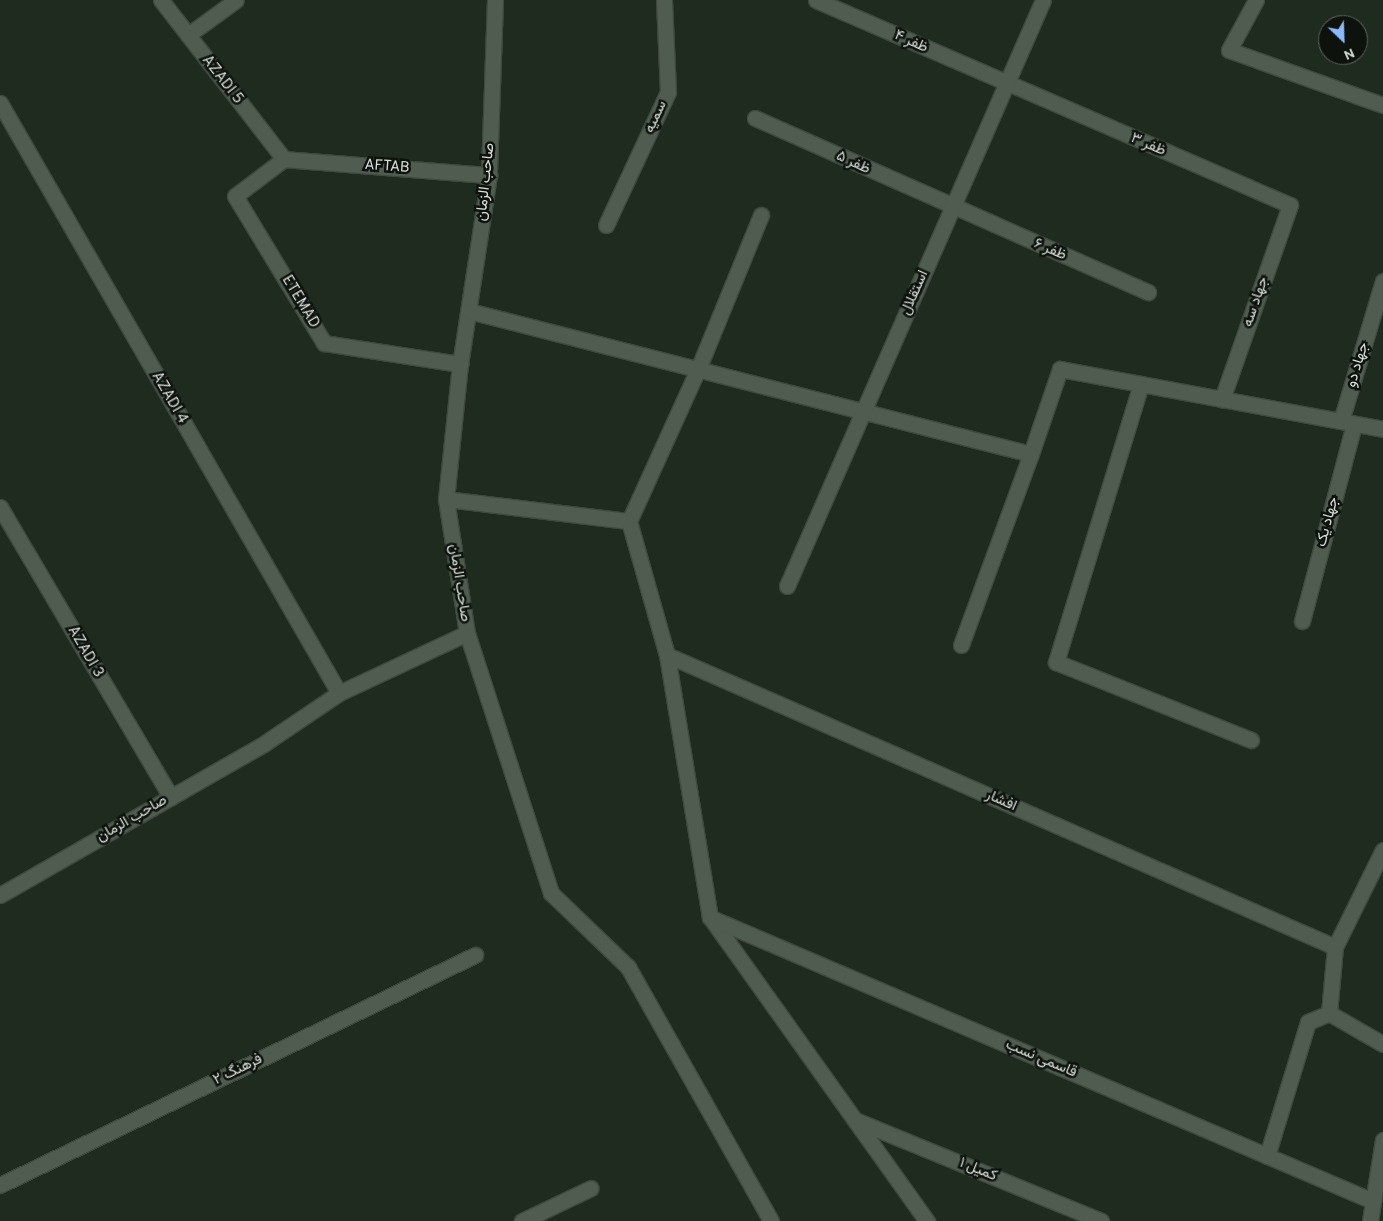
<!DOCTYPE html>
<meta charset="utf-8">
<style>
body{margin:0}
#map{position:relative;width:1383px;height:1221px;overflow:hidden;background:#202b20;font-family:Overpass,Vazirmatn,sans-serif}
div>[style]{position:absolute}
.roads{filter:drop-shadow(1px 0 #3f483f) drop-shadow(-1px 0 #3f483f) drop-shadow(0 1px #3f483f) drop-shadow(0 -1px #3f483f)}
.minor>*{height:15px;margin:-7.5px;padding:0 7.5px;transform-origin:7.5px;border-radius:7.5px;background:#4f5c4f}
span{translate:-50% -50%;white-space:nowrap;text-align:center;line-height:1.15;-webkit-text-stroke:5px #0d120d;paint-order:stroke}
.street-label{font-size:15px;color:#d8dfd8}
.north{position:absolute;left:1318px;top:15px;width:50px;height:50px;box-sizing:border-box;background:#0d120d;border:1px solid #5e645e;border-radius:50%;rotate:156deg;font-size:14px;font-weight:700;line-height:20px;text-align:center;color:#d8dfd8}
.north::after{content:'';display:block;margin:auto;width:18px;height:22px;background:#8cb9fc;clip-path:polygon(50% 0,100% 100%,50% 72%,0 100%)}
</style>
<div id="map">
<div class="roads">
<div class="minor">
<i style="left:161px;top:0;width:201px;rotate:52.3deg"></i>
<i style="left:495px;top:0;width:175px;rotate:92deg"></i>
<i style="left:489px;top:175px;width:191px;rotate:98.7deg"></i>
<i style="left:460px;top:364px;width:136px;rotate:95.9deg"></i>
<i style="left:446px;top:499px;width:136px;rotate:81.1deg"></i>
<i style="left:467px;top:633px;width:273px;rotate:72.1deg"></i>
<i style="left:551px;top:893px;width:107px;rotate:43.9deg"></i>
<i style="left:628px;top:967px;width:291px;rotate:60.6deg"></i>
<i style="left:816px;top:0;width:516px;rotate:23.39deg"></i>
<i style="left:1290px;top:205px;width:206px;rotate:109.3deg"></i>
<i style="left:1256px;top:0;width:57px;rotate:118.4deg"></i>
<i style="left:1229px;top:50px;width:164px;rotate:19.7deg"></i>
<i style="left:188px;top:35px;width:59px;rotate:-36.1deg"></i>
<i style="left:0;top:103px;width:680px;rotate:60.12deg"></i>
<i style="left:755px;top:118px;width:430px;rotate:23.9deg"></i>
<i style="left:284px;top:159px;width:61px;rotate:142.9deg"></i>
<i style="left:235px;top:196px;width:172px;rotate:58.8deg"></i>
<i style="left:324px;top:343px;width:138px;rotate:8.8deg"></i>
<i style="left:284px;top:159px;width:206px;rotate:4.5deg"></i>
<i style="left:761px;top:215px;width:164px;rotate:112.2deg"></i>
<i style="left:699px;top:367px;width:169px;rotate:114.4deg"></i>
<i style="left:629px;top:521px;width:139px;rotate:74.2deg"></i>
<i style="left:667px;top:655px;width:266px;rotate:80.7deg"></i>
<i style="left:710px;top:917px;width:374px;rotate:54.5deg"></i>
<i style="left:606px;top:225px;width:147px;rotate:-65deg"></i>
<i style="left:668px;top:92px;width:92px;rotate:-92.5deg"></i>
<i style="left:469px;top:311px;width:580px;rotate:14.28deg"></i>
<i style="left:1031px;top:454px;width:90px;rotate:-71.2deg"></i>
<i style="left:1060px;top:369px;width:329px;rotate:10.5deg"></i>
<i style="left:1141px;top:384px;width:291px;rotate:107deg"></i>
<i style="left:1056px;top:662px;width:210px;rotate:21.8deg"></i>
<i style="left:1341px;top:421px;width:146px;rotate:-73.3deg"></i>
<i style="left:446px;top:499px;width:184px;rotate:6.9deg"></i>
<i style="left:0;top:507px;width:337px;rotate:59.5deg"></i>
<i style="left:787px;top:586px;width:639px;rotate:-66.4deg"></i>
<i style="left:1302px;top:621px;width:204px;rotate:-75.2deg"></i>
<i style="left:961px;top:645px;width:203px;rotate:-69.9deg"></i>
<i style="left:667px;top:655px;width:729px;rotate:23.61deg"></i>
<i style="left:0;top:895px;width:305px;rotate:-29.8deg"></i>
<i style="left:265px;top:743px;width:89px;rotate:-34deg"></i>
<i style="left:339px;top:693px;width:141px;rotate:-25.1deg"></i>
<i style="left:711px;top:918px;width:720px;rotate:23.15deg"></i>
<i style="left:1329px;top:1013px;width:66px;rotate:-84.8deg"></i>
<i style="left:1335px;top:947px;width:108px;rotate:-63.7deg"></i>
<i style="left:1329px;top:1013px;width:62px;rotate:29.9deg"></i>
<i style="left:855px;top:1120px;width:266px;rotate:22.3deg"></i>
<i style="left:1267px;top:1156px;width:140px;rotate:-73deg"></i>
<i style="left:1308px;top:1022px;width:23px;rotate:-23deg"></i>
<i style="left:0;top:1185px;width:528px;rotate:-25.84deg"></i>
<i style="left:522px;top:1221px;width:76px;rotate:-25.6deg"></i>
<i style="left:1370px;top:1221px;width:82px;rotate:-80.9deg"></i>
</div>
</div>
<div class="street-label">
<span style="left:911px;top:42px;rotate:24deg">ظفر ۴</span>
<span style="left:222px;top:80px;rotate:52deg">AZADI 5</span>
<span style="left:656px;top:117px;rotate:-65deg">سمیه</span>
<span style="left:1148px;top:145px;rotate:23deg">ظفر ۳</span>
<span style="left:853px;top:163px;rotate:25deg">ظفر ۵</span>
<span style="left:387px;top:167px;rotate:4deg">AFTAB</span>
<span style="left:486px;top:182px;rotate:-84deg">صاحب الزمان</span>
<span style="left:1050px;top:250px;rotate:23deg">ظفر ۶</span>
<span style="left:915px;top:293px;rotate:-66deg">استقلال</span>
<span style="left:300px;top:302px;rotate:59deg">ETEMAD</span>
<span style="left:1256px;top:302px;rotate:-71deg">جهاد سه</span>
<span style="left:1358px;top:365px;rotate:-73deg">جهاد دو</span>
<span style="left:169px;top:398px;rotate:60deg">AZADI 4</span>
<span style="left:1328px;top:522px;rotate:-75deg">جهاد یک</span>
<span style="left:459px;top:583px;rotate:81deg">صاحب الزمان</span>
<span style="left:85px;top:652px;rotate:60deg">AZADI 3</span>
<span style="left:1001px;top:801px;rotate:24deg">افشار</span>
<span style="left:132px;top:819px;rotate:-30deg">صاحب الزمان</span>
<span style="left:1041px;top:1059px;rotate:23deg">قاسمی نسب</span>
<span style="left:238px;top:1070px;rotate:-26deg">فرهنگ ۲</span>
<span style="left:978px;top:1170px;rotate:22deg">کمیل ۱</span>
</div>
<div class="north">N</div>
</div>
